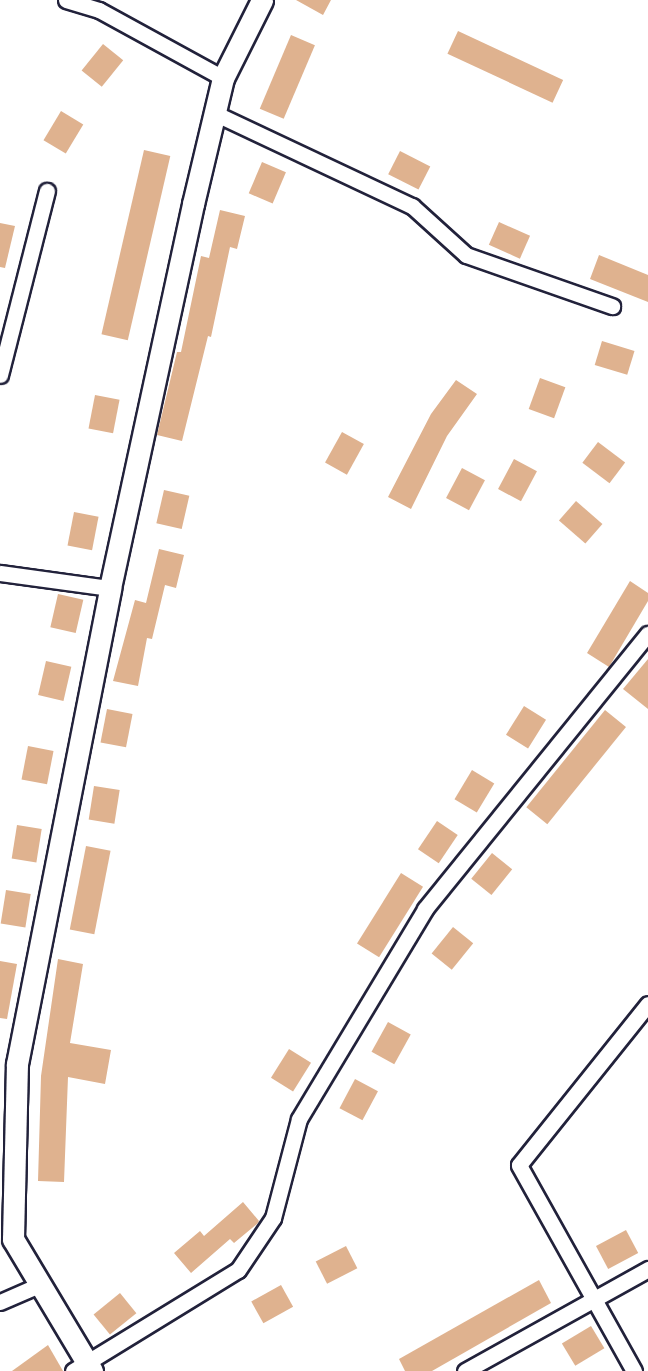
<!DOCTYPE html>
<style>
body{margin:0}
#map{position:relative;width:648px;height:1371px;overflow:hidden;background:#fff;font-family:Kalam,sans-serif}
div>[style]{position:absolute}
.building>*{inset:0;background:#dfb28f;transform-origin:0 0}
.roads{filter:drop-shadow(2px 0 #22223b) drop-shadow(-2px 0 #22223b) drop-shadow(0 2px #22223b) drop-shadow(0 -2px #22223b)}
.street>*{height:15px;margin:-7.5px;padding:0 7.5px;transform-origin:7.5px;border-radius:7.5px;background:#fff}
.secondary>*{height:21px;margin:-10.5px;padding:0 10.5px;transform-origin:10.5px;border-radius:10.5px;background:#fff}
span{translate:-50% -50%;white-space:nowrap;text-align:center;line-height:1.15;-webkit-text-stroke:4.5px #fff;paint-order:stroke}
</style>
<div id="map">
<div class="building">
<i style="clip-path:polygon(296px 0,331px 0,323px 15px)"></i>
<i style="left:458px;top:31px;width:116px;height:25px;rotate:25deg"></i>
<i style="left:291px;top:35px;width:26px;height:80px;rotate:23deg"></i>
<i style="left:103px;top:44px;width:26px;height:34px;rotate:39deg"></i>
<i style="left:61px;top:111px;width:26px;height:34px;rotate:31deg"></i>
<i style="left:144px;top:150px;width:27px;height:189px;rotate:13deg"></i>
<i style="left:400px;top:151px;width:34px;height:26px;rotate:27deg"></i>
<i style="left:262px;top:162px;width:26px;height:34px;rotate:23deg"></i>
<i style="clip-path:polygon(220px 210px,245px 216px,237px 249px,230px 247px,211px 337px,208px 336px,182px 441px,157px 435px,177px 352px,181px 352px,201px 256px,209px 258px)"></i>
<i style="left:499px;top:222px;width:34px;height:25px;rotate:24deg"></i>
<i style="clip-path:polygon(0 223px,15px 226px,5px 268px,0 267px)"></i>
<i style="clip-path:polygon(599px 255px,648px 275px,648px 302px,590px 279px)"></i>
<i style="left:602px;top:341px;width:34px;height:25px;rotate:17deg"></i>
<i style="left:540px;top:378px;width:27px;height:33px;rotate:20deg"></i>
<i style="clip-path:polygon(456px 380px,477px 394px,447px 436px,411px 509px,388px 497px,431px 414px)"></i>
<i style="left:95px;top:395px;width:25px;height:34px;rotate:11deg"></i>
<i style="left:342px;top:432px;width:25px;height:35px;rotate:29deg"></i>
<i style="left:598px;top:442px;width:34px;height:26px;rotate:37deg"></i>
<i style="left:514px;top:459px;width:26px;height:34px;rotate:28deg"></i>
<i style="left:462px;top:468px;width:26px;height:34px;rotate:28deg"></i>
<i style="left:164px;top:490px;width:26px;height:34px;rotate:13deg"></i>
<i style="left:576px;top:501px;width:35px;height:26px;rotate:41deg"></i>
<i style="left:74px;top:512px;width:25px;height:34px;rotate:11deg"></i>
<i style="clip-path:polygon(159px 549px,184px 555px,176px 588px,165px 585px,152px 639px,147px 638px,138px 686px,113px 681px,135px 600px,146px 603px)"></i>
<i style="clip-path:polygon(630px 581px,648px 593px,648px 601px,609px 667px,587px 653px)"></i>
<i style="left:58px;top:594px;width:26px;height:34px;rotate:13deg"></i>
<i style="clip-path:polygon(648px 659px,648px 709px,623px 689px)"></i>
<i style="left:46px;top:661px;width:26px;height:35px;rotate:13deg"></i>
<i style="left:524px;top:706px;width:26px;height:34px;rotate:32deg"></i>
<i style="left:107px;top:709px;width:26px;height:34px;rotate:11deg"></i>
<i style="left:605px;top:710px;width:27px;height:125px;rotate:39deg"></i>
<i style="left:28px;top:746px;width:26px;height:34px;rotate:11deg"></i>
<i style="left:472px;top:770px;width:26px;height:34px;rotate:31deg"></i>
<i style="left:94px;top:786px;width:26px;height:34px;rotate:9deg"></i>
<i style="left:437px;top:821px;width:25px;height:34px;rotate:34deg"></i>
<i style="left:17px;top:825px;width:25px;height:34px;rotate:9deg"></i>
<i style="left:86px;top:846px;width:25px;height:85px;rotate:11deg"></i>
<i style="left:492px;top:853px;width:26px;height:33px;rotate:39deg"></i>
<i style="left:401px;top:873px;width:26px;height:83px;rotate:32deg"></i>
<i style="left:6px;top:890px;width:25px;height:34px;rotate:9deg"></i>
<i style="left:453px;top:927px;width:26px;height:34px;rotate:39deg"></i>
<i style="clip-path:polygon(58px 959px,83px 964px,70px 1043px,111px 1050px,105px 1084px,68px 1077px,64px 1182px,38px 1181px,41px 1076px)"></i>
<i style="clip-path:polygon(0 961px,17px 964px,7px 1019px,0 1018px)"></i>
<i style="left:388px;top:1022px;width:26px;height:34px;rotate:29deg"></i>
<i style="left:289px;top:1049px;width:26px;height:34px;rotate:32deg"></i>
<i style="left:355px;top:1079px;width:26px;height:33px;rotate:28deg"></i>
<i style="clip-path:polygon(243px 1202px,259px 1221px,257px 1224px,234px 1243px,230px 1239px,191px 1273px,174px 1253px,200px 1231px,204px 1236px)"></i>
<i style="left:626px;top:1230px;width:26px;height:34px;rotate:62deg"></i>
<i style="left:346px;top:1246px;width:25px;height:34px;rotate:63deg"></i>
<i style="clip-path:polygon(539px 1280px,551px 1303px,432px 1371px,405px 1371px,399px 1359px)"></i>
<i style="left:281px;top:1285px;width:25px;height:34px;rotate:61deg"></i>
<i style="left:120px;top:1293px;width:26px;height:34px;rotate:51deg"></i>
<i style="left:591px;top:1326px;width:26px;height:34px;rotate:59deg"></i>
<i style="clip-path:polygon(48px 1345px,63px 1371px,12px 1371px)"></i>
</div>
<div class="roads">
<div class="street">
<i style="left:66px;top:0;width:34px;rotate:17deg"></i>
<i style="left:99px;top:10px;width:141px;rotate:28.7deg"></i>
<i style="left:214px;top:113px;width:219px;rotate:25.2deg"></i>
<i style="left:412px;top:206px;width:73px;rotate:42.2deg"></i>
<i style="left:466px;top:255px;width:155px;rotate:19.3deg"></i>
<i style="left:0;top:375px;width:190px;rotate:-75.7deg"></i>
<i style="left:0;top:573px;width:111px;rotate:7.8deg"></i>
<i style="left:0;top:1302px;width:43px;rotate:-23.6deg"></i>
<i style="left:73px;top:1371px;width:193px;rotate:-31.5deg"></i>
<i style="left:238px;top:1270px;width:63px;rotate:-56.1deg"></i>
<i style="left:273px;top:1218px;width:102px;rotate:-75.3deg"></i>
<i style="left:299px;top:1119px;width:245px;rotate:-59deg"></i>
<i style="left:425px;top:909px;width:354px;rotate:-51deg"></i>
<i style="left:465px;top:1371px;width:210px;rotate:-29.1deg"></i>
<i style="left:634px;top:1371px;width:236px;rotate:-119.2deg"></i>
<i style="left:519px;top:1165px;width:206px;rotate:-51.3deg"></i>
</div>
<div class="secondary">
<i style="left:92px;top:1371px;width:154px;rotate:-120.9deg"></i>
<i style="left:13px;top:1239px;width:175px;rotate:-88.7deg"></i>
<i style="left:17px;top:1064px;width:485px;rotate:-78.9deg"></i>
<i style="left:110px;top:588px;width:393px;rotate:-77.8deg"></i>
<i style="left:193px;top:204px;width:130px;rotate:-76.6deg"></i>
<i style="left:223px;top:78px;width:87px;rotate:-63.4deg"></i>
</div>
</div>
</div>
